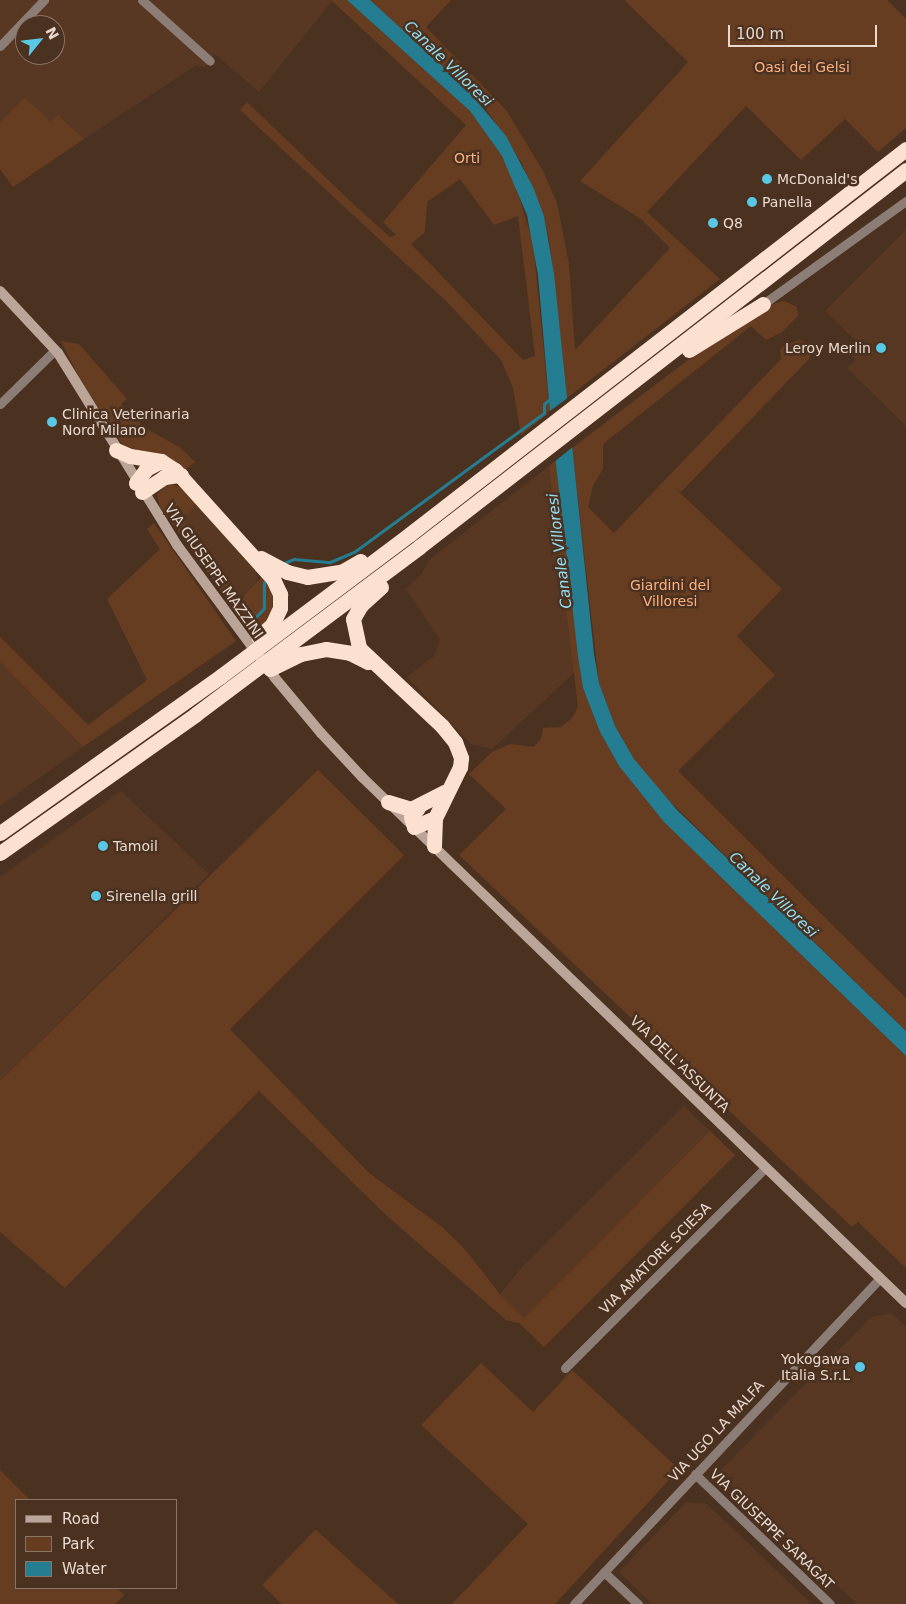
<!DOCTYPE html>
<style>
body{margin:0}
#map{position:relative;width:906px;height:1604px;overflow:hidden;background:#4b3120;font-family:"DejaVu Sans",sans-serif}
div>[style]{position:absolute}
.built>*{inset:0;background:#583823}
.green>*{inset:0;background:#673d21}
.water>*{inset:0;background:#257d92}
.pier>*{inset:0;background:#4b3120}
.stream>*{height:3px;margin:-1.5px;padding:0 1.5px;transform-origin:1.5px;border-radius:1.5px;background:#257d92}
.street>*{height:9px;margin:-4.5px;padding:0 4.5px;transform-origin:4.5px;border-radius:4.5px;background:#8c7e76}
.secondary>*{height:10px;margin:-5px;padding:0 5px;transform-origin:5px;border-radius:5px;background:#bba598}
.highway>*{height:15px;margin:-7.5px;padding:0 7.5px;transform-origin:7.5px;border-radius:7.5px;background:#fce0d0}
.dots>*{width:14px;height:14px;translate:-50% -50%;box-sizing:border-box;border:2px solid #4b3120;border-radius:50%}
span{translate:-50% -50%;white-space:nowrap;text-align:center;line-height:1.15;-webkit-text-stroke:5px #4b3120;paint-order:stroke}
.park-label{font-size:14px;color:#fdb080}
.poi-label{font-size:14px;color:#e9d8ce}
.left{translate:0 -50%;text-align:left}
.right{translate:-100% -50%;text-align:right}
.street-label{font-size:14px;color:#e9d8ce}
.water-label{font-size:15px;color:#90dff5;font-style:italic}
.legend{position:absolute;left:15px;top:1499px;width:162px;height:90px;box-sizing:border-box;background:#4b3120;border:1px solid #8a7466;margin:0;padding:6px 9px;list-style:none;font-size:15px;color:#e9d8ce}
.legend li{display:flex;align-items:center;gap:10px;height:25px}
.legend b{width:25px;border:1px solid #8a7466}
.north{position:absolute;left:15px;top:15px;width:50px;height:50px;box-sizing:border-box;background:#4b3120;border:1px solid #8a7466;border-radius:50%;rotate:61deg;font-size:14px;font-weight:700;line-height:20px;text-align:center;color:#e9d8ce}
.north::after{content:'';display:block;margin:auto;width:18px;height:22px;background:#59c8e4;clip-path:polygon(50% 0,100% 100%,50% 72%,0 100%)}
.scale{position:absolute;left:728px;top:25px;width:149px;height:22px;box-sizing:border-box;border:2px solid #e9d8ce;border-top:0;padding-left:6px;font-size:15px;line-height:18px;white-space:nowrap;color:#e9d8ce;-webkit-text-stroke:4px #4b3120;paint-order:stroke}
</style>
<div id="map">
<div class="built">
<i style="clip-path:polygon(evenodd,0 0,331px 0,332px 1px,259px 92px,215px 54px,205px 67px,195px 66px,84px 139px,58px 115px,51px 122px,0 123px,0 0,25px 25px,55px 25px,55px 55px,25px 55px,25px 25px)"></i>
<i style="clip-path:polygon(906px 230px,906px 426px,847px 368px,856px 360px,849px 353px,858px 343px,825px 311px)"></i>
<i style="clip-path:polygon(549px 466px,575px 672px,492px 749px,471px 744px,407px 677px,434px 656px,440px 640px,406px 589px,421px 575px,429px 560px)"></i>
<i style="clip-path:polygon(196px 504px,255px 569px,258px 580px,239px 600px,182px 521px)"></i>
<i style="clip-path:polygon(0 662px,83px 747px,0 806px)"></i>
<i style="clip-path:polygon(121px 791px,209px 874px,0 1081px,0 877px)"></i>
<i style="clip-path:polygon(684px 1106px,710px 1131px,524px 1319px,500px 1294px,523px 1266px)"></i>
<i style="clip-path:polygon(891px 1313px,906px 1327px,906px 1604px,857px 1604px,718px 1473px,871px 1317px)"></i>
<i style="clip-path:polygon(686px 1502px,707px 1504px,812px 1604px,652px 1604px,619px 1572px)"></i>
</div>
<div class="green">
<i style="clip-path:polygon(evenodd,331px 0,347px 0,470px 111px,502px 156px,515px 183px,533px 243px,550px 412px,521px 435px,513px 388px,501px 360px,448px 303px,240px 110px,247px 102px,349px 200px,390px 237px,396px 235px,383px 222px,466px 125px,331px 0,460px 179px,494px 225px,518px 216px,535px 356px,523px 360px,411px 244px,425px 232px,427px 202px,460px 179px)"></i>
<i style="clip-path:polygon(370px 0,451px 0,426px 27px,506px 110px,543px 171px,557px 203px,569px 264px,575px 350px,670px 248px,641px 219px,580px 181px,688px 62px,624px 0,887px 0,906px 19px,906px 128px,878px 152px,845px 119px,801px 160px,746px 106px,647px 212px,720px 279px,567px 398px,550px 246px,544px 216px,521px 162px,486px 109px)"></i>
<i style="clip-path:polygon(25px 98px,51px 122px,58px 115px,84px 139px,13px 187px,0 169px,0 123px)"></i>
<i style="clip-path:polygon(784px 301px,797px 307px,798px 316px,782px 332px,766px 340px,751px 326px,603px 444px,603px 469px,593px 486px,588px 507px,614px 533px,781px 359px,780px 350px,784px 346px,799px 340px,807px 343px,812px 353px,808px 360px,681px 492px,676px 489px,782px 589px,737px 636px,775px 675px,678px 771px,906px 998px,906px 1031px,658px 790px,634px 759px,615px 726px,599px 683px,572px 448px,725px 332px,773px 304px)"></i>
<i style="clip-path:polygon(61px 341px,79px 344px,127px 399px,121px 404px,145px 428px,181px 448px,195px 462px,184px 471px,122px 444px,80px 379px)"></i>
<i style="clip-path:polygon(556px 460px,583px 688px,600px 732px,619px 766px,664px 822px,906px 1056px,906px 1268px,858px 1222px,852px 1227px,459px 855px,506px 809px,469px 774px,492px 752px,510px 744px,534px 747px,541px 739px,543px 728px,561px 727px,573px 717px,578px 707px,549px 466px)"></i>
<i style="clip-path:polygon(168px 483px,180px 487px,196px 504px,183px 521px,239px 600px,263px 576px,273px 591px,272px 617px,254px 636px,160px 507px,157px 495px)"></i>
<i style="clip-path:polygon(154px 523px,236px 641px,83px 747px,0 662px,0 637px,88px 725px,147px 680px,107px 599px,160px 549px,147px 529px)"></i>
<i style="clip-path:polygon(318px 770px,404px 855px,230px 1029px,369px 1173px,442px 1227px,463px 1247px,500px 1294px,524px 1318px,710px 1131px,735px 1155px,544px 1347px,519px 1323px,506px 1320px,386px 1215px,259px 1091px,65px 1288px,0 1232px,0 1081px)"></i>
<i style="clip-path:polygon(481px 1363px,533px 1412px,572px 1370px,679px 1469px,555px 1604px,452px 1604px,528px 1524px,421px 1425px)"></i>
<i style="clip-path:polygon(0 1470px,30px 1500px,16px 1500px,16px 1588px,117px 1588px,124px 1595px,115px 1604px,0 1604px)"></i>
<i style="clip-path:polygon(316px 1529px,316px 1530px,398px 1604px,282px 1604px,262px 1585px)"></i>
</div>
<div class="water">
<i style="clip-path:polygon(347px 0,370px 0,465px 87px,506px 136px,533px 187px,544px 216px,554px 274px,594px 654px,599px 683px,615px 726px,634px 759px,677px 810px,906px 1031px,906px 1056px,664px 822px,619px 766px,600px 732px,583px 688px,578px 656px,550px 412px,538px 275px,527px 215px,502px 156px,470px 111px)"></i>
</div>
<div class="pier">
<i style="clip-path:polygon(569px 397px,574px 446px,554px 462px,547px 413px)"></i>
</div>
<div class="stream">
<i style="left:284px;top:563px;width:11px;rotate:-22deg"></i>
<i style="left:294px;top:559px;width:36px;rotate:5deg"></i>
<i style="left:330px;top:562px;width:26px;rotate:-23deg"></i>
<i style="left:354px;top:552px;width:235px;rotate:-36.2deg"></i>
<i style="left:544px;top:413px;width:9px;rotate:-90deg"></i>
<i style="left:544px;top:404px;width:9px;rotate:-41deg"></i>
<i style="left:252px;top:621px;width:18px;rotate:-47deg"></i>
<i style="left:264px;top:608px;width:26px;rotate:-90deg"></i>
</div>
<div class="street">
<i style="left:142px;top:0;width:91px;rotate:41.9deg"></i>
<i style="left:0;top:46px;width:64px;rotate:-46.3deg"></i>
<i style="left:763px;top:304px;width:176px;rotate:-35.8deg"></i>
<i style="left:0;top:404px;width:77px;rotate:-44.5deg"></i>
<i style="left:565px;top:1368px;width:284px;rotate:-45deg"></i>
<i style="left:695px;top:1474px;width:187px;rotate:43.9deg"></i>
<i style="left:604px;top:1572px;width:47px;rotate:43.3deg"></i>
<i style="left:574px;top:1604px;width:447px;rotate:-46.8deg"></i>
</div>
<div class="secondary">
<i style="left:0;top:291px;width:85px;rotate:46.9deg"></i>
<i style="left:58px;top:353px;width:226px;rotate:58.2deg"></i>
<i style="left:177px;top:545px;width:165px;rotate:53.6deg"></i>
<i style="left:275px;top:678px;width:72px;rotate:50.1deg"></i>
<i style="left:321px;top:733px;width:60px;rotate:47deg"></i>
<i style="left:362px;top:777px;width:757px;rotate:44.04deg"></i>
</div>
<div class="highway">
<i style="left:689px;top:350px;width:87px;rotate:-31.9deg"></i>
<i style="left:116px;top:450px;width:15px;rotate:23deg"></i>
<i style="left:130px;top:456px;width:31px;rotate:9deg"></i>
<i style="left:161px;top:461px;width:17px;rotate:33deg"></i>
<i style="left:175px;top:470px;width:147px;rotate:48deg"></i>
<i style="left:273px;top:579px;width:17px;rotate:65deg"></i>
<i style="left:280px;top:594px;width:14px;rotate:90deg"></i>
<i style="left:280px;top:608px;width:19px;rotate:115deg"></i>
<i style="left:272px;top:625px;width:18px;rotate:139deg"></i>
<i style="left:136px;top:483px;width:17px;rotate:-54deg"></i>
<i style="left:146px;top:469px;width:17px;rotate:-28deg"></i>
<i style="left:142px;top:492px;width:27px;rotate:-34deg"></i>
<i style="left:164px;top:477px;width:17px;rotate:-7deg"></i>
<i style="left:261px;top:558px;width:30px;rotate:28deg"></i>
<i style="left:287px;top:572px;width:21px;rotate:14deg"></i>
<i style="left:307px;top:577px;width:36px;rotate:-9deg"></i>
<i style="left:343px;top:571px;width:20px;rotate:-30deg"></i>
<i style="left:381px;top:587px;width:27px;rotate:138deg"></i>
<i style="left:361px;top:605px;width:16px;rotate:120deg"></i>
<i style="left:353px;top:619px;width:30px;rotate:78deg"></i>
<i style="left:359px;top:648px;width:114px;rotate:43.2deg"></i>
<i style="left:442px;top:726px;width:21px;rotate:51deg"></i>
<i style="left:455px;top:742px;width:17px;rotate:69deg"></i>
<i style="left:461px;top:758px;width:9px;rotate:96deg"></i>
<i style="left:460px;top:767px;width:57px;rotate:116.1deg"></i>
<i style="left:435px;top:818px;width:28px;rotate:92deg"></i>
<i style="left:270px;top:669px;width:34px;rotate:-26deg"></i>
<i style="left:301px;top:654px;width:25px;rotate:-11deg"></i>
<i style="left:326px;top:649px;width:24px;rotate:9deg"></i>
<i style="left:350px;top:653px;width:20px;rotate:27deg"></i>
<i style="left:388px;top:802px;width:24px;rotate:17deg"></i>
<i style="left:411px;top:809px;width:38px;rotate:-27deg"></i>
<i style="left:418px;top:808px;width:11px;rotate:128deg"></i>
<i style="left:411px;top:817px;width:10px;rotate:73deg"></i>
<i style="left:414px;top:827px;width:23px;rotate:-23deg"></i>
<i style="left:0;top:833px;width:271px;rotate:-35.4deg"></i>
<i style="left:221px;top:676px;width:236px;rotate:-36.9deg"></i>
<i style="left:410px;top:534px;width:628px;rotate:-37.82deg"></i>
<i style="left:0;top:853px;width:240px;rotate:-35.3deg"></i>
<i style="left:196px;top:714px;width:279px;rotate:-36.8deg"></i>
<i style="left:419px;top:547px;width:616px;rotate:-37.74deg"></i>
</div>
<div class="dots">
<i style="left:767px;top:179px;background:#59c8e4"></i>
<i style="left:752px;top:202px;background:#59c8e4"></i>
<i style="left:713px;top:223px;background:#59c8e4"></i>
<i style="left:881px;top:348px;background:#59c8e4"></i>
<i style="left:52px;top:422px;background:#59c8e4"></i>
<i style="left:103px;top:846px;background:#59c8e4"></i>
<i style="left:96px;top:896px;background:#59c8e4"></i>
<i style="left:860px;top:1367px;background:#59c8e4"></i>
</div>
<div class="park-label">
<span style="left:802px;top:67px">Oasi dei Gelsi</span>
<span style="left:467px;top:158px">Orti</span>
<span style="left:670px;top:593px">Giardini del<br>Villoresi</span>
</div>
<div class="poi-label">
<span class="left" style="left:777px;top:179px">McDonald's</span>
<span class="left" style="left:762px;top:202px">Panella</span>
<span class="left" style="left:723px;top:223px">Q8</span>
<span class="right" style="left:871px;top:348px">Leroy Merlin</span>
<span class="left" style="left:62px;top:422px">Clinica Veterinaria<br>Nord Milano</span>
<span class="left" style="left:113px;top:846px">Tamoil</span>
<span class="left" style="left:106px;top:896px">Sirenella grill</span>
<span class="right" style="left:850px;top:1367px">Yokogawa<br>Italia S.r.L</span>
</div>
<div class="street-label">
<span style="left:214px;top:571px;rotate:55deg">VIA GIUSEPPE MAZZINI</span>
<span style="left:680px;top:1064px;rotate:44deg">VIA DELL'ASSUNTA</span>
<span style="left:655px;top:1258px;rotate:-45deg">VIA AMATORE SCIESA</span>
<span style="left:716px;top:1431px;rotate:-47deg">VIA UGO LA MALFA</span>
<span style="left:772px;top:1529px;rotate:44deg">VIA GIUSEPPE SARAGAT</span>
</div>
<div class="water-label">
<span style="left:448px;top:64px;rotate:44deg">Canale Villoresi</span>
<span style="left:560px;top:551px;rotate:-97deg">Canale Villoresi</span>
<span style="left:773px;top:895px;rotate:44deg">Canale Villoresi</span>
</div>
<ul class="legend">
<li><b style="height:6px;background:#bba598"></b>Road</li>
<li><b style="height:14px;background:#673d21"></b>Park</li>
<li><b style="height:14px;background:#257d92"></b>Water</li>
</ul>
<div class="north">N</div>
<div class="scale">100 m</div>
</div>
